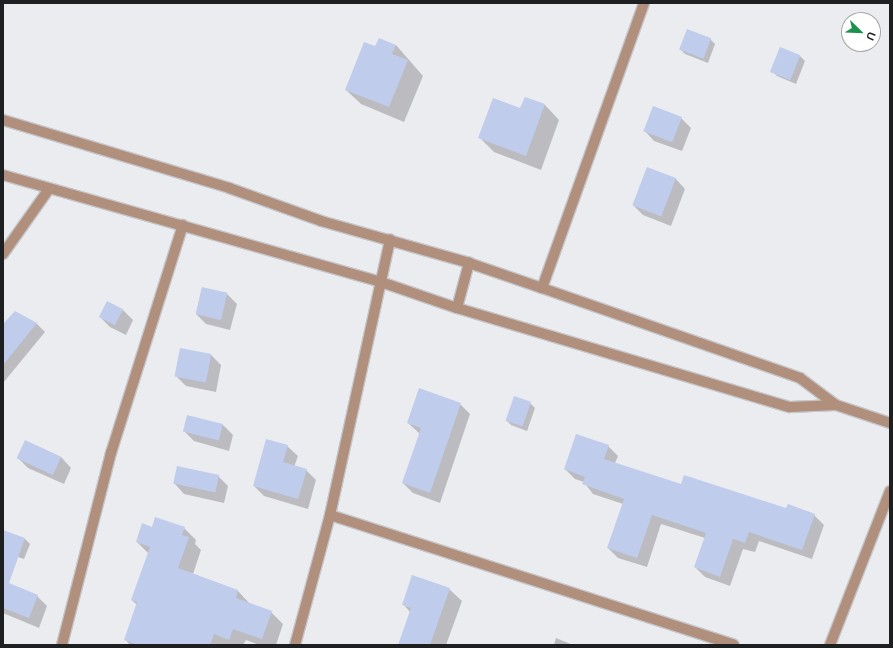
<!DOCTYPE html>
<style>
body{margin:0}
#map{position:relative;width:893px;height:648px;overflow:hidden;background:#ebecf0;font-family:Helvetica,sans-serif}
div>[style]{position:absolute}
.shadow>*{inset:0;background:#0003}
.building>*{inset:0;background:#bfccec;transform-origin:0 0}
.roads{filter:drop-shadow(1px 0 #c6c7cb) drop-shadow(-1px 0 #c6c7cb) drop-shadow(0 1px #c6c7cb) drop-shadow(0 -1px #c6c7cb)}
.minor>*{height:10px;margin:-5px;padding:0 5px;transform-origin:5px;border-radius:5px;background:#b08f7d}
span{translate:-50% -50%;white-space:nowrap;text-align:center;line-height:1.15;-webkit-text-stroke:3px #fff;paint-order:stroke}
.frame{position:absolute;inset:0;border:4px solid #1e1f20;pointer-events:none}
.north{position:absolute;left:841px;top:12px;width:40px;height:40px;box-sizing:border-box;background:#fff;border:1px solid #a5a5a6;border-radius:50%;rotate:113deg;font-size:11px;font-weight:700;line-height:16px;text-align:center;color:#1e1f20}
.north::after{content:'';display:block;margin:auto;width:14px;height:18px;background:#18924f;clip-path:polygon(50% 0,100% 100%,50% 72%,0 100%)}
</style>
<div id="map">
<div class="shadow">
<i style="clip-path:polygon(710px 39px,715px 44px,708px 63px,685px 54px,680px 49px)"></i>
<i style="clip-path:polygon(396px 45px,423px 76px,404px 122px,361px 104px,346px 90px,376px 48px)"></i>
<i style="clip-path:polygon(781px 49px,800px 56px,805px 61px,796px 84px,777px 76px,772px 71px)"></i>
<i style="clip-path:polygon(545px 105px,559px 120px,541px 170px,494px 152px,479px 137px,521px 110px)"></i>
<i style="clip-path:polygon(681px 118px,691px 128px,682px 151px,654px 141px,644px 130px)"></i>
<i style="clip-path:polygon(675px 178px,685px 189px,671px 226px,643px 215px,633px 205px)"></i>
<i style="clip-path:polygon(202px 288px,227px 294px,237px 304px,230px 330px,206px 324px,196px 314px)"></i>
<i style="clip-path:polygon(107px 303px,123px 310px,133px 320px,126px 335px,110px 327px,100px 317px)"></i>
<i style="clip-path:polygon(17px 313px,37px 324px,45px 332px,3px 383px,3px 332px)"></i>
<i style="clip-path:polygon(181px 349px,211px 355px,221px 365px,216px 392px,186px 386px,176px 376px)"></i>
<i style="clip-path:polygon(530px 403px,535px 408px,527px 431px,511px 425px,506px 420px)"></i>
<i style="clip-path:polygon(460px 404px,470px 414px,440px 503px,413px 493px,403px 483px,420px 434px,408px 423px)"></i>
<i style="clip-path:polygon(188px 416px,223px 425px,233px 435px,229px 451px,194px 441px,184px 431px)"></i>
<i style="clip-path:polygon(26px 441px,61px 457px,71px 468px,64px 484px,28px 468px,18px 458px)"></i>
<i style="clip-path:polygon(287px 446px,298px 456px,294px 467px,306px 470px,316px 480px,308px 509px,264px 496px,254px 486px)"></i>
<i style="clip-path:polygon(608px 446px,618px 456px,615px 463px,681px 485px,814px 515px,824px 525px,812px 559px,759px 541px,755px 552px,743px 549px,730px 586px,705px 577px,695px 567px,705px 538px,661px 524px,647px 567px,618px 558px,608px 548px,623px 504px,593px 494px,584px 482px,575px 479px,565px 469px)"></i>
<i style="clip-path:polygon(218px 476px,228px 486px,224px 503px,184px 494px,174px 483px)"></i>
<i style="clip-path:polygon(153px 528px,184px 528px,196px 540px,195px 544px,201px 550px,193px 574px,238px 591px,250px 604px,271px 612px,283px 624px,276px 645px,259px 645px,246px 640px,243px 645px,130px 645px,125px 639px,137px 605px,132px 600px,149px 554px,137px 542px)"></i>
<i style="clip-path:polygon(3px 531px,25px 539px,30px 544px,24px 559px,3px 552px)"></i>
<i style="clip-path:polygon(3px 582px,37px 596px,47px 606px,39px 628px,3px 613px)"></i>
<i style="clip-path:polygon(449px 589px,462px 601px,446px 645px,399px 645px,410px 612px,403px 604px)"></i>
<i style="clip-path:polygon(556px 638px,573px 645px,554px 645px)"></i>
</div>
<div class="building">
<i style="left:687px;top:29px;width:26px;height:22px;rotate:21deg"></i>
<i style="clip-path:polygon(379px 38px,396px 45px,392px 54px,408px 60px,389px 107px,345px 90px,364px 42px,375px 46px)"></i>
<i style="left:780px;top:47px;width:22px;height:27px;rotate:22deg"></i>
<i style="clip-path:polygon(525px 97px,545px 104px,526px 156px,478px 138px,493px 98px,520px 108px)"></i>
<i style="left:653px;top:106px;width:31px;height:27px;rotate:21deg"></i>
<i style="left:647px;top:167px;width:31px;height:41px;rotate:21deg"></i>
<i style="left:202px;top:287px;width:26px;height:28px;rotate:13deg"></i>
<i style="left:107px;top:301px;width:18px;height:18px;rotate:27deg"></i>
<i style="clip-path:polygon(15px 311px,37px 323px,3px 365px,3px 324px)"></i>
<i style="left:180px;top:348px;width:32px;height:29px;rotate:11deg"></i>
<i style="clip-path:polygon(419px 388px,461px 403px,430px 493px,402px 483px,421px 428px,407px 423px)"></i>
<i style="left:514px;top:396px;width:18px;height:26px;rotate:19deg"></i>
<i style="left:187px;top:415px;width:37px;height:17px;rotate:14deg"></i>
<i style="clip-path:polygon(576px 434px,609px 445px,604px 459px,681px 484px,684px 475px,786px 508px,788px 504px,815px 514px,802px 550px,749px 532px,745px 543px,733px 539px,720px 577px,694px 567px,706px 533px,652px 515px,637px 558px,607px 548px,624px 499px,582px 484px,585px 477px,564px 469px)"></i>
<i style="clip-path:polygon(266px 439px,288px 445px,283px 462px,307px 469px,298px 499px,253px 486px)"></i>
<i style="left:25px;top:440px;width:40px;height:20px;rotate:25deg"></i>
<i style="left:177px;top:466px;width:43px;height:18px;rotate:12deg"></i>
<i style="clip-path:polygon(155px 517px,185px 527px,182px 535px,189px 537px,178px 568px,238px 590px,236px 598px,272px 611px,262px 639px,233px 629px,229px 640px,214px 634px,210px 645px,138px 645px,124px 640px,137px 602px,131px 600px,150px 547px,136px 542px,142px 523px,152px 527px)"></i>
<i style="clip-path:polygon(3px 530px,25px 538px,9px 583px,38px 595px,29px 618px,3px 608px)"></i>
<i style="clip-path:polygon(412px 575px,450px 588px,430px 645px,398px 645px,411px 608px,402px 605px)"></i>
</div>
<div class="roads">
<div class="minor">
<i style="left:3px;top:120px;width:236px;rotate:16.7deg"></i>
<i style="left:229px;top:188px;width:98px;rotate:19.7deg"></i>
<i style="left:321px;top:221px;width:154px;rotate:15.8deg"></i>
<i style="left:469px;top:263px;width:77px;rotate:18.9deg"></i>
<i style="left:542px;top:288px;width:273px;rotate:19.2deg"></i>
<i style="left:800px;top:378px;width:45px;rotate:36.9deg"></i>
<i style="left:836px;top:405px;width:57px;rotate:18.4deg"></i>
<i style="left:3px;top:175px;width:393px;rotate:15.8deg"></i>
<i style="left:381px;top:282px;width:80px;rotate:18.9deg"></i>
<i style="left:457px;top:308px;width:347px;rotate:16.6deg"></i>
<i style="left:790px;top:407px;width:46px;rotate:-2.5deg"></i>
<i style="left:3px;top:254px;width:80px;rotate:-54.7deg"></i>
<i style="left:542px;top:288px;width:303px;rotate:-70.3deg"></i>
<i style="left:457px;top:308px;width:47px;rotate:-75.1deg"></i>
<i style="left:330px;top:515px;width:424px;rotate:17.8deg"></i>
<i style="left:62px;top:645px;width:198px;rotate:-75.7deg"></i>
<i style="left:111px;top:453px;width:239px;rotate:-72.5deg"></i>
<i style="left:295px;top:645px;width:135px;rotate:-74.9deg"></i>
<i style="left:330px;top:515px;width:282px;rotate:-77.7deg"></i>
<i style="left:830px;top:645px;width:165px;rotate:-68.7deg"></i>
</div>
</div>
<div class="frame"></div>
<div class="north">U</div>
</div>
